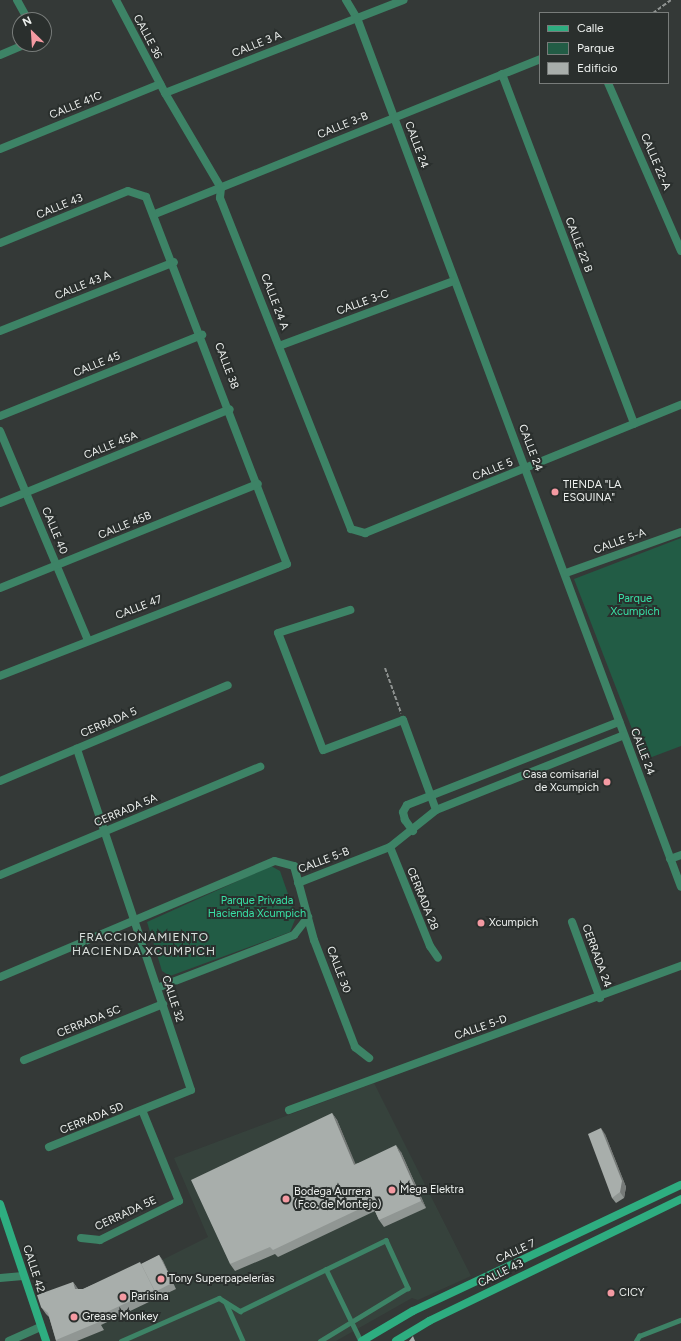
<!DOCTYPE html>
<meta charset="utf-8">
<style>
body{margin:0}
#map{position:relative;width:681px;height:1341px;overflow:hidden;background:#343937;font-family:Figtree,sans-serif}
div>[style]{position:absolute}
.built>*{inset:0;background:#36423c}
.green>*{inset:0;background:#225c45}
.path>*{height:2px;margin-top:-1px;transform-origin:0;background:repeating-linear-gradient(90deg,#8f9391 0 4px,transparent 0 6px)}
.lane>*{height:4.5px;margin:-2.25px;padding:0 2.25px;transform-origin:2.25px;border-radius:2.25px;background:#3d8366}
.street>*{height:8px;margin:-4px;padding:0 4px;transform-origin:4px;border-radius:4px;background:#3d8366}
.secondary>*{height:8px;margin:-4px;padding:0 4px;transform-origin:4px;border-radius:4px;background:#2ead80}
.wall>*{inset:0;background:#909693}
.shaded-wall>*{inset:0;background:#767a78}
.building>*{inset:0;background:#a8aeab;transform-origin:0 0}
.dots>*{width:11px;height:11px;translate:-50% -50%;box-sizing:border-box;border:2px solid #2a2f2d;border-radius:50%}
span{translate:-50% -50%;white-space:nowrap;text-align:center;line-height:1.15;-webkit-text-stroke:4px #2a2f2d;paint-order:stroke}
.street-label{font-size:11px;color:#edf0ee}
.poi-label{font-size:11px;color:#edf0ee}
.left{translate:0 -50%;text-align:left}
.right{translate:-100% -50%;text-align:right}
.park-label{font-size:11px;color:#38e1a6}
.neighbourhood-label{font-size:12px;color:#dae0dd;letter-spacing:1px}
.legend{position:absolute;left:539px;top:12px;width:130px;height:72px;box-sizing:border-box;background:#2a2f2d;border:1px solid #787c7a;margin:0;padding:5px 7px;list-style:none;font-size:12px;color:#edf0ee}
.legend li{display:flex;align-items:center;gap:8px;height:20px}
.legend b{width:20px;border:1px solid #787c7a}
.north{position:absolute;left:12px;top:12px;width:40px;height:40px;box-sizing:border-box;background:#2a2f2d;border:1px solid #787c7a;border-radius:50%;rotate:335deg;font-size:11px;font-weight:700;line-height:16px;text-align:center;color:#edf0ee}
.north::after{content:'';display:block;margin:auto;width:14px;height:18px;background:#f49aa2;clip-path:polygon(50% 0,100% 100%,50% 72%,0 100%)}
</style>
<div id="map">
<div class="built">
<i style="clip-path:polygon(374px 1083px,471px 1276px,418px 1300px,412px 1298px,336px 1341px,59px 1341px,54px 1320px,46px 1314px,42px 1302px,88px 1297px,208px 1237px,174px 1158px)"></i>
</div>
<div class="green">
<i style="clip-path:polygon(681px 538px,681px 746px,644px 760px,574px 579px)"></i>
<i style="clip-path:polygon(271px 866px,280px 871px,296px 917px,290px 932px,170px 976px,162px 971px,147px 922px)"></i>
</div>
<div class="path">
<i style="left:653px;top:13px;width:22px;rotate:-36deg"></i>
<i style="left:385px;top:668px;width:48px;rotate:70.4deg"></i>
</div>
<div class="lane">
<i style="left:326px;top:1269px;width:80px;rotate:64.1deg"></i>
<i style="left:226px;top:1303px;width:42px;rotate:65.9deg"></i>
<i style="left:121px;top:1341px;width:107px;rotate:-23.7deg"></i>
<i style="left:219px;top:1298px;width:25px;rotate:32deg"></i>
<i style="left:240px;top:1311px;width:162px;rotate:-25.9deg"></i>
<i style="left:386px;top:1240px;width:53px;rotate:65.4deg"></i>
<i style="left:408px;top:1288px;width:102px;rotate:148.7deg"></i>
<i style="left:636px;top:1341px;width:6px;rotate:-59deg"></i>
<i style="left:639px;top:1336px;width:44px;rotate:-21.3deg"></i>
</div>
<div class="street">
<i style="left:17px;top:0;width:23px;rotate:61deg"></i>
<i style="left:116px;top:0;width:105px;rotate:62.2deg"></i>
<i style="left:165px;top:93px;width:110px;rotate:59.5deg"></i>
<i style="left:221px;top:188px;width:10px;rotate:96deg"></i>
<i style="left:220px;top:198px;width:356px;rotate:68.4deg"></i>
<i style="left:351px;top:529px;width:15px;rotate:16deg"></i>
<i style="left:365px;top:533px;width:341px;rotate:-22.1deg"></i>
<i style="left:346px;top:0;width:21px;rotate:59deg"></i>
<i style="left:357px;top:18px;width:927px;rotate:69.55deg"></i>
<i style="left:0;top:55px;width:28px;rotate:-23deg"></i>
<i style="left:502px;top:74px;width:374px;rotate:69.3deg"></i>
<i style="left:608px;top:83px;width:183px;rotate:66.5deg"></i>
<i style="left:165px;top:93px;width:256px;rotate:-21.3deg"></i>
<i style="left:0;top:149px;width:173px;rotate:-22.1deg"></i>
<i style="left:155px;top:214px;width:415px;rotate:-21.9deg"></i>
<i style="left:0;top:243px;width:138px;rotate:-22.1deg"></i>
<i style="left:128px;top:191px;width:19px;rotate:18deg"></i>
<i style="left:146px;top:197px;width:393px;rotate:69deg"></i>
<i style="left:287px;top:564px;width:308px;rotate:158.7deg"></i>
<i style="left:0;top:331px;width:187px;rotate:-21.6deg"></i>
<i style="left:279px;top:346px;width:187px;rotate:-20.4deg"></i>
<i style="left:0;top:416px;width:218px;rotate:-21.9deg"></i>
<i style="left:0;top:431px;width:227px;rotate:67.2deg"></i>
<i style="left:0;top:503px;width:248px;rotate:-22.2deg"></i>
<i style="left:566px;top:573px;width:122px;rotate:-19.6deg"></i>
<i style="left:0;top:588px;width:278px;rotate:-22deg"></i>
<i style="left:0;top:781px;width:247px;rotate:-22.8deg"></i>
<i style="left:436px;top:810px;width:202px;rotate:-21.7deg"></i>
<i style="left:413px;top:831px;width:14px;rotate:-126deg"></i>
<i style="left:405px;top:820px;width:8px;rotate:-104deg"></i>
<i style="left:403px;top:812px;width:8px;rotate:-60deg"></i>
<i style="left:407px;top:805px;width:228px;rotate:-21.4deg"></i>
<i style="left:390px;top:847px;width:107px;rotate:68deg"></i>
<i style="left:430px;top:946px;width:14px;rotate:56deg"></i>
<i style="left:670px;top:859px;width:12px;rotate:-20deg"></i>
<i style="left:0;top:875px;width:282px;rotate:-22.6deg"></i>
<i style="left:298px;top:883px;width:99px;rotate:-21.4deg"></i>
<i style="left:390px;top:847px;width:59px;rotate:-38.8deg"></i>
<i style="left:436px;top:810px;width:96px;rotate:-110.1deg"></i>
<i style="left:403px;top:720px;width:85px;rotate:159.4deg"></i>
<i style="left:323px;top:750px;width:125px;rotate:-111deg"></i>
<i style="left:278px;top:633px;width:76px;rotate:-17.7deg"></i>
<i style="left:572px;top:922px;width:81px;rotate:69.8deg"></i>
<i style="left:0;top:977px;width:298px;rotate:-22.9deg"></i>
<i style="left:275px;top:861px;width:20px;rotate:15deg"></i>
<i style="left:294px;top:866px;width:77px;rotate:74.9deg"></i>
<i style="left:314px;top:940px;width:115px;rotate:69deg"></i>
<i style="left:355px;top:1047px;width:18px;rotate:38deg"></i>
<i style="left:157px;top:988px;width:147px;rotate:-21.1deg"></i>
<i style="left:294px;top:935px;width:23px;rotate:-52deg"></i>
<i style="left:24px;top:1060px;width:150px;rotate:-21.9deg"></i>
<i style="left:289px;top:1110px;width:418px;rotate:-20.2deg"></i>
<i style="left:49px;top:1147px;width:153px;rotate:-21.9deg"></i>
<i style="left:191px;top:1090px;width:360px;rotate:-108.5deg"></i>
<i style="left:81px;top:1238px;width:19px;rotate:6deg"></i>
<i style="left:100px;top:1240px;width:88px;rotate:-26.3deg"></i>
<i style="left:179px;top:1201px;width:98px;rotate:-112.1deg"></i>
<i style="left:0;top:1278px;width:23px;rotate:-5deg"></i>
<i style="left:9px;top:1341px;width:35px;rotate:-24deg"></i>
</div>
<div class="secondary">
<i style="left:0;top:1204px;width:145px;rotate:71.4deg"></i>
<i style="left:362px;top:1341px;width:59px;rotate:-30.5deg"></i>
<i style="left:413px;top:1311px;width:296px;rotate:-25.2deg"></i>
<i style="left:396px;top:1341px;width:39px;rotate:-31deg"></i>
<i style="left:429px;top:1321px;width:280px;rotate:-25.8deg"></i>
</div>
<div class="wall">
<i style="clip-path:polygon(332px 1113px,337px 1120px,355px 1164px,401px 1152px,426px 1208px,384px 1227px,379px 1220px,375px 1211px,278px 1257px,275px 1254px,235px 1271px,230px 1264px)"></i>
<i style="clip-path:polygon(605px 1134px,626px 1187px,624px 1198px,616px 1203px,612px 1198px)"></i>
<i style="clip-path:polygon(159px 1255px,163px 1261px,176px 1289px,101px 1325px,104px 1330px,77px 1341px,56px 1341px,49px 1317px,46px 1314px,41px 1307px,73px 1282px,78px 1289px,83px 1289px,141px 1264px)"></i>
</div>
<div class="shaded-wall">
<i style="clip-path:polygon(332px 1113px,337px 1120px,359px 1172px,354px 1165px)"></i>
<i style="clip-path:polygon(601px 1128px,605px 1134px,626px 1187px,624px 1198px,620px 1192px)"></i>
<i style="clip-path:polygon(396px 1145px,401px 1152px,426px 1208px,421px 1201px)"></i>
<i style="clip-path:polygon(363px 1185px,375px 1211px,370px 1204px)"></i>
<i style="clip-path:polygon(159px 1255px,163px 1261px,176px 1289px)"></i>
<i style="clip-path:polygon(73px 1282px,78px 1289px,75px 1289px)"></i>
</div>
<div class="building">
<i style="clip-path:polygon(332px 1113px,354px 1165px,396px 1145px,421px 1201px,379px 1220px,363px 1185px,370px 1204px,273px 1250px,270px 1247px,230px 1264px,191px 1180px)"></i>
<i style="clip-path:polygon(601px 1128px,622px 1181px,620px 1192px,612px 1198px,588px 1134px)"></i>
<i style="left:159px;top:1255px;width:31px;height:20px;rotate:63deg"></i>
<i style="clip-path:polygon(140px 1262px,154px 1290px,96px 1317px,99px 1322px,56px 1340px,48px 1313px,41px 1307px,37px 1295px,73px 1282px,75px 1289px,83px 1289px)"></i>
<i style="clip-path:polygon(413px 1336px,415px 1341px,409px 1341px)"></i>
</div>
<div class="dots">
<i style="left:555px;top:492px;background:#f49aa2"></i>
<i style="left:607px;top:782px;background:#f49aa2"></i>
<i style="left:481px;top:923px;background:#f49aa2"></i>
<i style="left:392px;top:1190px;background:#f49aa2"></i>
<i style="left:286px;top:1199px;background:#f49aa2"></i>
<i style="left:161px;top:1279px;background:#f49aa2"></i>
<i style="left:611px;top:1293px;background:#f49aa2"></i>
<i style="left:123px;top:1297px;background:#f49aa2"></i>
<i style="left:74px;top:1317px;background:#f49aa2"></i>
</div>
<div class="street-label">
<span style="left:147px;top:37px;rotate:62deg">CALLE 36</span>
<span style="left:257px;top:45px;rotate:-22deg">CALLE 3 A</span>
<span style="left:76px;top:106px;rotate:-22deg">CALLE 41C</span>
<span style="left:343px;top:126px;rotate:-22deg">CALLE 3-B</span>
<span style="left:416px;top:145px;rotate:70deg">CALLE 24</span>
<span style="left:655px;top:162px;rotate:67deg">CALLE 22-A</span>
<span style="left:60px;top:207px;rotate:-22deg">CALLE 43</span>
<span style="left:578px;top:245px;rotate:69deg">CALLE 22 B</span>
<span style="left:83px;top:286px;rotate:-22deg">CALLE 43 A</span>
<span style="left:274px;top:302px;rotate:69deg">CALLE 24 A</span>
<span style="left:363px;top:303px;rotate:-20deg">CALLE 3-C</span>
<span style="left:97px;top:365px;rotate:-22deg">CALLE 45</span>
<span style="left:226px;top:366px;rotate:69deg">CALLE 38</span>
<span style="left:111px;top:446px;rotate:-22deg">CALLE 45A</span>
<span style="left:530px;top:448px;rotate:69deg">CALLE 24</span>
<span style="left:493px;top:470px;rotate:-22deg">CALLE 5</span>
<span style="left:125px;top:526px;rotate:-22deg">CALLE 45B</span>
<span style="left:54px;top:531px;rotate:67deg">CALLE 40</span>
<span style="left:620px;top:542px;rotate:-20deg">CALLE 5-A</span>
<span style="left:139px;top:608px;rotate:-21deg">CALLE 47</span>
<span style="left:109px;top:723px;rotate:-23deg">CERRADA 5</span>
<span style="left:642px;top:752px;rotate:69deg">CALLE 24</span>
<span style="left:126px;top:811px;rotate:-23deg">CERRADA 5A</span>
<span style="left:324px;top:861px;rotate:-21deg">CALLE 5-B</span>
<span style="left:422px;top:899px;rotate:68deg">CERRADA 28</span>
<span style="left:596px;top:956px;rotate:70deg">CERRADA 24</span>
<span style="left:338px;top:970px;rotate:69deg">CALLE 30</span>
<span style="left:172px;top:999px;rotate:72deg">CALLE 32</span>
<span style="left:89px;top:1022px;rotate:-22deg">CERRADA 5C</span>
<span style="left:481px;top:1028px;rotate:-19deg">CALLE 5-D</span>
<span style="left:92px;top:1119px;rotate:-22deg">CERRADA 5D</span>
<span style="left:126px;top:1214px;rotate:-25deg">CERRADA 5E</span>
<span style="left:516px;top:1252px;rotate:-25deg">CALLE 7</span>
<span style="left:33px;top:1269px;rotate:72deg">CALLE 42</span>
<span style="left:501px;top:1274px;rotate:-26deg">CALLE 43</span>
</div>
<div class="poi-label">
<span class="left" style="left:563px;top:492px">TIENDA "LA<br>ESQUINA"</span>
<span class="right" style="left:599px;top:782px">Casa comisarial<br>de Xcumpich</span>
<span class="left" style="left:489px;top:923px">Xcumpich</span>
<span class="left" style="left:400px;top:1190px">Mega Elektra</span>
<span class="left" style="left:294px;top:1199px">Bodega Aurrera<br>(Fco. de Montejo)</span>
<span class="left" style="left:169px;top:1279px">Tony Superpapelerías</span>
<span class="left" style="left:619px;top:1293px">CICY</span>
<span class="left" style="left:131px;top:1297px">Parisina</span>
<span class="left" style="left:82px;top:1317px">Grease Monkey</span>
</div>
<div class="park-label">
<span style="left:635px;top:606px">Parque<br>Xcumpich</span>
<span style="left:257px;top:908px">Parque Privada<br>Hacienda Xcumpich</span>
</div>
<div class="neighbourhood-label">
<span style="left:144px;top:945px">FRACCIONAMIENTO<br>HACIENDA XCUMPICH</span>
</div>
<ul class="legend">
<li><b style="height:5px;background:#2ead80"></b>Calle</li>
<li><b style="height:11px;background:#225c45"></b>Parque</li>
<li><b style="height:11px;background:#a8aeab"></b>Edificio</li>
</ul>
<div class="north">N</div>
</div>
